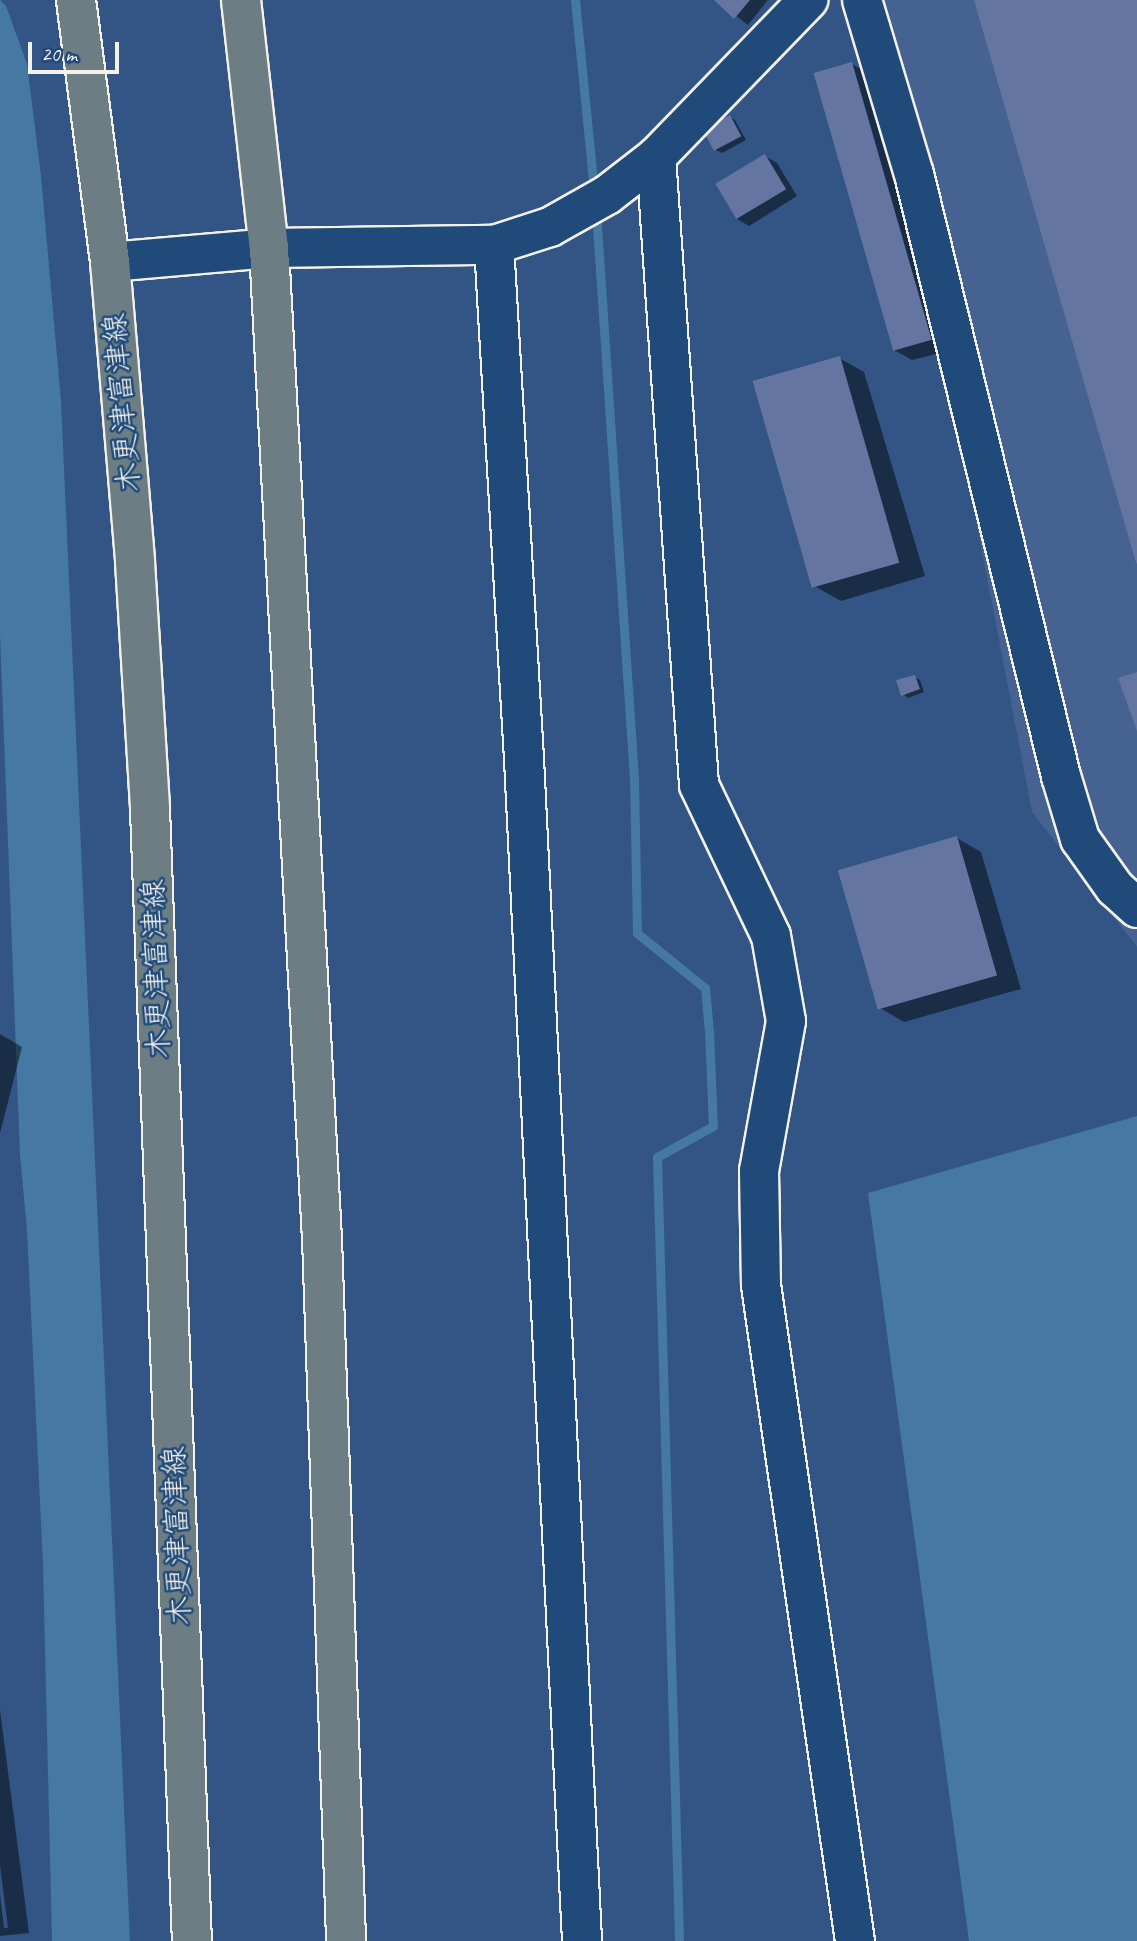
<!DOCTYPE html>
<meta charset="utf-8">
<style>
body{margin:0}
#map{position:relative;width:1137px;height:1941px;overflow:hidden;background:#325585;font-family:Caveat,"Klee One",sans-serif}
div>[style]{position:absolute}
.built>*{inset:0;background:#456290}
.water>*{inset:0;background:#4578a2}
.shadow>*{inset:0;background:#0007}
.stream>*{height:9px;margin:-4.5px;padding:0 4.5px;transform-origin:4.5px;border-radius:4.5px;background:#4578a2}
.building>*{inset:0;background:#6475a2;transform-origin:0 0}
.roads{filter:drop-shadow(2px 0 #f4f1e8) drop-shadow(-2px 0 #f4f1e8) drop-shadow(0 2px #f4f1e8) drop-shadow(0 -2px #f4f1e8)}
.minor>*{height:38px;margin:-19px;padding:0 19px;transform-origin:19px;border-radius:19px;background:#1f4a7a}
.major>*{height:38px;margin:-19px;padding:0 19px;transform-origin:19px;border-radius:19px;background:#6c7e84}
span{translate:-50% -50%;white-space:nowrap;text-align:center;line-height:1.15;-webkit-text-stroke:5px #1f4a7a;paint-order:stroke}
.street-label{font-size:30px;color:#f4f1e8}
.scale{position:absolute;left:28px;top:42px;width:91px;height:32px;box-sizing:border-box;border:4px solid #f4f1e8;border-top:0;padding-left:9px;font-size:21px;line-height:24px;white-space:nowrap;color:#f4f1e8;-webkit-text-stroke:5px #1f4a7a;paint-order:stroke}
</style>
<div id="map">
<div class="built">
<i style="clip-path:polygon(840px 0,1137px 0,1137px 947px,1032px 812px,958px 426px,856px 38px)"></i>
</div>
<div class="water">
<i style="clip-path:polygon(0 0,6px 6px,27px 64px,41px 176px,61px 401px,130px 1941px,52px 1941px,43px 1565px,27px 1230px,20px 1155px,0 634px)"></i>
<i style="clip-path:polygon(1137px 1116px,1137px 1941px,969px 1941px,868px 1193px)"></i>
</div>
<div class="shadow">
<i style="clip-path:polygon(768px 0,748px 25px,717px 1px,717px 0)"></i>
<i style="clip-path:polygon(852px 64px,871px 75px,948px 351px,912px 360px,894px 350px)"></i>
<i style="clip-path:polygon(730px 117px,735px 120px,746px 140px,722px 153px,716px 150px)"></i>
<i style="clip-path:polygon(765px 156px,777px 163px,797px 196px,749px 226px,737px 219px)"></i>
<i style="clip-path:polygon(839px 358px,864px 372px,925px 576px,841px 601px,816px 587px)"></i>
<i style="clip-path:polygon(915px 677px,920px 680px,924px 692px,908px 698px,903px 694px)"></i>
<i style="clip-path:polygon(957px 838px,981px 852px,1021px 989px,904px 1022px,880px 1008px)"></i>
<i style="clip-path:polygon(0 1034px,22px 1047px,0 1133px)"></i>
<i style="clip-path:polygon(0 1710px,29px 1933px,0 1936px,0 1894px,4px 1928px,8px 1928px,0 1866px)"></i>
</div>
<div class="stream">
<i style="left:575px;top:0;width:191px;rotate:84.3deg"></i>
<i style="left:596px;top:211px;width:568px;rotate:86.17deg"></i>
<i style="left:634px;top:778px;width:155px;rotate:88.9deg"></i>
<i style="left:637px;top:933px;width:87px;rotate:39deg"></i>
<i style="left:705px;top:988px;width:44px;rotate:84.8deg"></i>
<i style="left:709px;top:1032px;width:94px;rotate:87.6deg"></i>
<i style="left:713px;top:1126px;width:64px;rotate:151deg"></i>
<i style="left:657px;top:1157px;width:784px;rotate:88.39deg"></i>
</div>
<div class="building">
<i style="clip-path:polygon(714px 0,750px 0,734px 19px)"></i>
<i style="clip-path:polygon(974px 0,1137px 0,1137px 563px,1136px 563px)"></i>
<i style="left:852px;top:62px;width:289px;height:40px;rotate:74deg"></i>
<i style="left:730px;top:115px;width:24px;height:31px;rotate:62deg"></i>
<i style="left:765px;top:154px;width:41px;height:58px;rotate:59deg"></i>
<i style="left:840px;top:356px;width:215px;height:91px;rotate:74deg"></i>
<i style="clip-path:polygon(1137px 672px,1137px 731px,1118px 678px)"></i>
<i style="clip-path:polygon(915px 675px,920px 689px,901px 696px,896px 680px)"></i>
<i style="left:957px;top:836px;width:145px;height:124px;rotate:74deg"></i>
</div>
<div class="roads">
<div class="minor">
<i style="left:862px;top:0;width:182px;rotate:73.4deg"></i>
<i style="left:914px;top:174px;width:620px;rotate:76.28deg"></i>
<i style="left:1061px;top:776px;width:66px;rotate:73.2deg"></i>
<i style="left:1080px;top:839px;width:60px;rotate:54.5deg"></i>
<i style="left:1115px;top:888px;width:30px;rotate:42deg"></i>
<i style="left:656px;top:157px;width:629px;rotate:86.08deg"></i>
<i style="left:699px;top:785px;width:167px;rotate:64.5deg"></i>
<i style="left:771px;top:936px;width:86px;rotate:80deg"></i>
<i style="left:786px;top:1021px;width:152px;rotate:100.2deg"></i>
<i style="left:759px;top:1171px;width:114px;rotate:89deg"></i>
<i style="left:761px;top:1285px;width:663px;rotate:81.85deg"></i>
<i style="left:494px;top:245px;width:515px;rotate:86.66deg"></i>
<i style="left:524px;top:759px;width:1183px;rotate:87.19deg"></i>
<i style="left:110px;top:262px;width:160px;rotate:-5deg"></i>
<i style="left:269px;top:248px;width:225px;rotate:-0.8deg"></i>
<i style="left:494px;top:245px;width:59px;rotate:-17.8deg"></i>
<i style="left:550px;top:227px;width:65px;rotate:-29.3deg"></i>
<i style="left:607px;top:195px;width:62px;rotate:-37.8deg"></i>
<i style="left:656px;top:157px;width:219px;rotate:-45.9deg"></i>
</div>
<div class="major">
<i style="left:76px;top:0;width:264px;rotate:82.6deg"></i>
<i style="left:110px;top:262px;width:301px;rotate:85.2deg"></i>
<i style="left:135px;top:562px;width:247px;rotate:86.5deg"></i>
<i style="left:150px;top:809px;width:1133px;rotate:87.88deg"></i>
<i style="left:241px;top:0;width:250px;rotate:83.6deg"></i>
<i style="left:269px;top:248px;width:991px;rotate:86.94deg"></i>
<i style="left:322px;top:1238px;width:703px;rotate:88.04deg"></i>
</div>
</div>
<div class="street-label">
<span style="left:122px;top:403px;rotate:-95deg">木更津富津線</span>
<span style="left:156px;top:969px;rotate:-92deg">木更津富津線</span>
<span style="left:177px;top:1536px;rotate:-92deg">木更津富津線</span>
</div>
<div class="scale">20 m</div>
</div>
